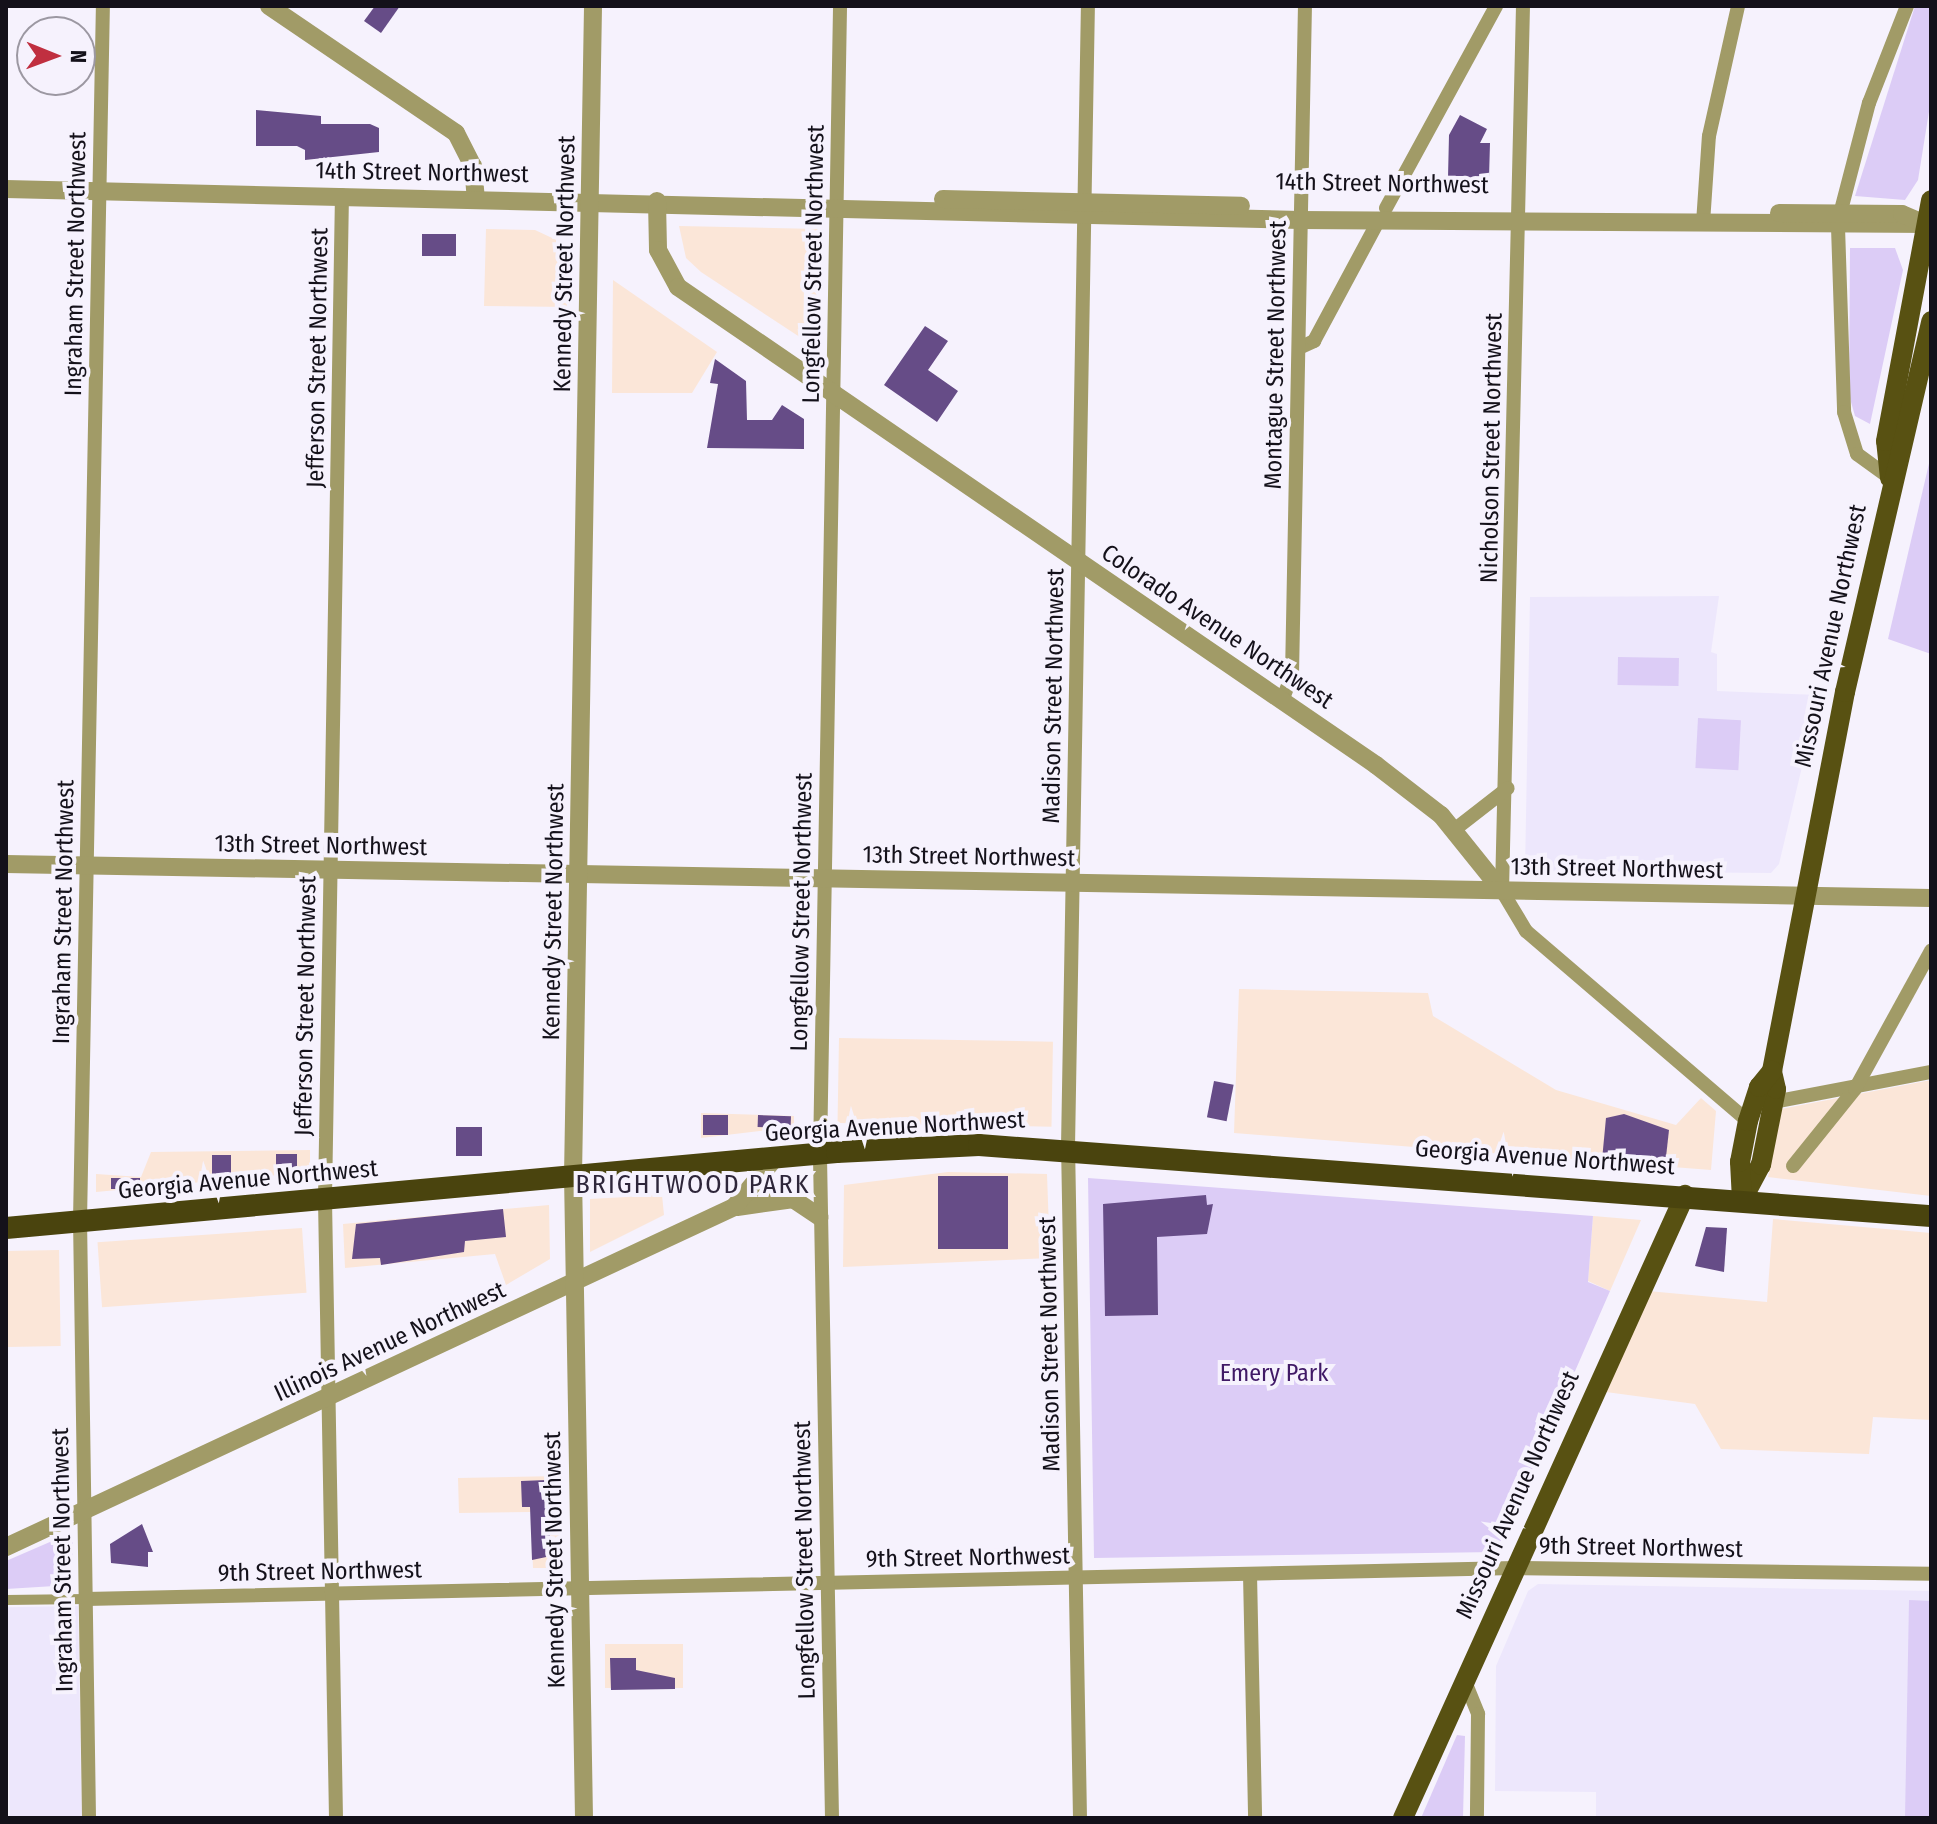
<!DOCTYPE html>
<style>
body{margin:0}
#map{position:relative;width:1937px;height:1824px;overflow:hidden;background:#f6f2fd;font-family:"Fira Sans Condensed",sans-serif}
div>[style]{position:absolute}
.commercial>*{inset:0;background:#fbe6d8;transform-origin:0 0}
.education>*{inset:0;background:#ede7fc;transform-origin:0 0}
.green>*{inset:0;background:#dcccf6;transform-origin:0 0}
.building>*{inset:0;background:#664c87;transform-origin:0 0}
.pedestrian>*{height:10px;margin:-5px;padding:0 5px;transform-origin:5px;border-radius:5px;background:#a19b67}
.minor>*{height:14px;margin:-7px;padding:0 7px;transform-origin:7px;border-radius:7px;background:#a19b67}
.tertiary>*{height:18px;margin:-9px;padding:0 9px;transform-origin:9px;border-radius:9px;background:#a19b67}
.primary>*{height:20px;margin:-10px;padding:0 10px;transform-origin:10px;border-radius:10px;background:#585112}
.trunk>*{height:22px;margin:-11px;padding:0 11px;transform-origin:11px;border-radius:11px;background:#4a440e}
span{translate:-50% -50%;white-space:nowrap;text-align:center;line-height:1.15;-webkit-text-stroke:8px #f6f2fd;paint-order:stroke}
.street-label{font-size:24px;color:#14111a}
.park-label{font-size:24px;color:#401966}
.neighbourhood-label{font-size:26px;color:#2e263a;letter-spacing:2px}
.frame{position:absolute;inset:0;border:8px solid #14111a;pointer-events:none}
.north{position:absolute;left:16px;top:16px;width:80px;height:80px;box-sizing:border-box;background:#f6f2fd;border:2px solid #9c98a2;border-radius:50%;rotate:91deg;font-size:22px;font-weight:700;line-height:32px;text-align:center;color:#14111a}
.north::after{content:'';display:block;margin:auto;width:28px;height:36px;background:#c02f40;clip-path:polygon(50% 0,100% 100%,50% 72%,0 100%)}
</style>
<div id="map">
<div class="commercial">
<i style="clip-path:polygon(679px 226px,818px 229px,815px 347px,701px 272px,686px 258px)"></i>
<i style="clip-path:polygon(486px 229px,535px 230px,565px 244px,567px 307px,484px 306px)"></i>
<i style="clip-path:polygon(613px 280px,717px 352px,692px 393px,612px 393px)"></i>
<i style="clip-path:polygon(1239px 989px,1428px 993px,1433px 1016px,1556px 1090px,1676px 1125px,1701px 1098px,1716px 1111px,1711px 1170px,1234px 1133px)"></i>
<i style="left:839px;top:1038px;width:214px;height:85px;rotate:1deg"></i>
<i style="clip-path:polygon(1931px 1080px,1931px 1196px,1768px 1177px,1781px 1109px)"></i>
<i style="clip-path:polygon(701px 1113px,794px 1116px,794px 1127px,701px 1138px)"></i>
<i style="clip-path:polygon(310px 1150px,310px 1172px,96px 1192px,96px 1174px,141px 1177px,151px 1152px)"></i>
<i style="clip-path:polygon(948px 1172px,1047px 1174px,1050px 1258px,843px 1267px,844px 1185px)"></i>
<i style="clip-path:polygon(662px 1195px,664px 1215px,590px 1252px,590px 1199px)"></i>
<i style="clip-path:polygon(549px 1205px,550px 1259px,506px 1285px,495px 1254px,345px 1268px,343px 1224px)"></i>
<i style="clip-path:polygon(1593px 1216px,1641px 1220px,1610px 1291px,1588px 1281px)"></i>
<i style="clip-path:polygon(1773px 1219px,1931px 1233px,1931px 1420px,1873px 1417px,1869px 1454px,1721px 1449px,1695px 1404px,1606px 1392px,1648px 1291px,1767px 1302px)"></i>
<i style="left:302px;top:1228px;width:65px;height:205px;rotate:86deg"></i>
<i style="left:59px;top:1250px;width:96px;height:53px;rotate:89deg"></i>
<i style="clip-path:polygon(560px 1476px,562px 1568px,533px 1568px,531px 1512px,459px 1513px,458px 1478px)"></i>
<i style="left:683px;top:1644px;width:44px;height:78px;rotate:90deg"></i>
</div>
<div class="education">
<i style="clip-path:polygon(1719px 596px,1711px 652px,1717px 654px,1717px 691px,1819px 695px,1779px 864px,1771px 873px,1525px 871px,1530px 597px)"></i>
<i style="clip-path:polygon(1538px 1584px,1931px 1591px,1931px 1818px,1596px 1818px,1596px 1792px,1495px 1791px,1496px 1666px,1528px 1591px)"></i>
<i style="left:78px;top:1606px;width:212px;height:72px;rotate:89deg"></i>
</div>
<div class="green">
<i style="clip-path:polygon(1915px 6px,1931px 6px,1931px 99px,1918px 180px,1905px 200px,1855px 196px)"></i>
<i style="clip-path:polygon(1850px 248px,1895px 248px,1903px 270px,1870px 424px,1855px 416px,1849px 395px)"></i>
<i style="clip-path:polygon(1931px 455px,1931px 654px,1888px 639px)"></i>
<i style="left:1618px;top:657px;width:61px;height:28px;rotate:1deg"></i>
<i style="left:1698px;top:718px;width:43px;height:50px;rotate:3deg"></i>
<i style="clip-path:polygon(1088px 1178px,1593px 1216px,1588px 1282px,1610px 1291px,1496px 1552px,1094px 1558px)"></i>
<i style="clip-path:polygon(66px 1535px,73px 1543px,71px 1585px,6px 1589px,6px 1561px)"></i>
<i style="clip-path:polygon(1909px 1600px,1931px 1601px,1931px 1818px,1905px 1818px)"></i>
<i style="clip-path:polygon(1457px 1735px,1465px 1736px,1463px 1818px,1421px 1818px)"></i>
</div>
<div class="building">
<i style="clip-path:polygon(375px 6px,400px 6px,381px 33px,364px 21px)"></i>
<i style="clip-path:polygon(256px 110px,321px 116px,321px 124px,370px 124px,379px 128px,379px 152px,305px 160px,305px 150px,297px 146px,256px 146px)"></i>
<i style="clip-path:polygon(1460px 115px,1487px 129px,1480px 143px,1490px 143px,1489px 178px,1448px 177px,1449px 135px)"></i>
<i style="left:422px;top:234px;width:34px;height:22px"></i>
<i style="clip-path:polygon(925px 326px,948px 341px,928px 370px,958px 391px,937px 422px,884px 385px)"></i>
<i style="clip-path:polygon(715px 359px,746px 381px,747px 420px,772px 420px,782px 405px,804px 419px,804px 449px,707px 448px,718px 384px,710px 383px)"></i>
<i style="left:1214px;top:1081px;width:20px;height:37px;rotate:11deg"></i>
<i style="clip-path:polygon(1624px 1114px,1669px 1130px,1665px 1166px,1602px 1160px,1606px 1118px)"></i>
<i style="left:703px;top:1115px;width:25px;height:20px"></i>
<i style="left:758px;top:1115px;width:33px;height:12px;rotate:2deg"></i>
<i style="left:456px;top:1127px;width:26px;height:29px"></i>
<i style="clip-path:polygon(276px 1154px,297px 1154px,297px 1172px,276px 1175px)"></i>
<i style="left:212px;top:1155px;width:19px;height:20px"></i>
<i style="left:1008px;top:1176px;width:73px;height:70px;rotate:90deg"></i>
<i style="left:111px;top:1178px;width:29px;height:11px"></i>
<i style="clip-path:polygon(1206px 1195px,1207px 1205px,1213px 1204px,1207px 1234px,1157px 1237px,1158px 1315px,1105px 1316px,1103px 1204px)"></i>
<i style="clip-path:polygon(503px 1209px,506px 1237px,465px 1241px,464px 1252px,381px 1265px,380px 1258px,352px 1259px,356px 1224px)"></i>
<i style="clip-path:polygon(1706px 1227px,1727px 1228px,1724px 1272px,1695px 1266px)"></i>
<i style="clip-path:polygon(547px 1480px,551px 1556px,532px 1560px,530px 1507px,522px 1507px,521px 1481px)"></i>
<i style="clip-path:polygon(142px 1524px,153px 1552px,148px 1552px,148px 1567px,111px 1563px,110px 1544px)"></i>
<i style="clip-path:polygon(610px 1658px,636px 1658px,636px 1670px,675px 1678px,675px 1689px,611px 1690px)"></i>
</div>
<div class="pedestrian">
<i style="left:6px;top:1600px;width:80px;rotate:-0.7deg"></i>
</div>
<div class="minor">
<i style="left:1523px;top:6px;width:885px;rotate:91.36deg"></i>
<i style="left:1502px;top:891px;width:47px;rotate:59deg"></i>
<i style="left:1526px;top:931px;width:292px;rotate:40.6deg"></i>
<i style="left:1386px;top:208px;width:230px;rotate:-61.4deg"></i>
<i style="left:1840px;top:214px;width:115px;rotate:-75.4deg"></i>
<i style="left:1869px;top:103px;width:104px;rotate:-68.6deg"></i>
<i style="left:1703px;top:223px;width:87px;rotate:-86.1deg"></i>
<i style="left:1709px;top:136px;width:133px;rotate:-77.4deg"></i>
<i style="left:1838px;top:227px;width:185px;rotate:88.1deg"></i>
<i style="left:1844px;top:412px;width:44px;rotate:72.8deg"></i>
<i style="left:1857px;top:454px;width:41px;rotate:36deg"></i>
<i style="left:1299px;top:348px;width:17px;rotate:-25deg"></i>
<i style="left:1314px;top:341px;width:137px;rotate:-61.8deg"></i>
<i style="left:1282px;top:701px;width:28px;rotate:-69deg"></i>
<i style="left:1292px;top:675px;width:669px;rotate:-88.89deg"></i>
<i style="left:1454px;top:830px;width:68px;rotate:-37.9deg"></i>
<i style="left:1773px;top:1102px;width:161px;rotate:-10.8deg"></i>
<i style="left:1793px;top:1166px;width:99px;rotate:-51.2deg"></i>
<i style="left:1855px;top:1089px;width:158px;rotate:-61.2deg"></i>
<i style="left:1250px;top:1574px;width:244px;rotate:88.8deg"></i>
<i style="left:86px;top:1599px;width:1429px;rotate:-1.24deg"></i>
<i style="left:1515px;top:1568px;width:416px;rotate:0.8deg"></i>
<i style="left:1464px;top:1679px;width:38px;rotate:68deg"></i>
<i style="left:1478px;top:1714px;width:104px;rotate:90.6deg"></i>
<i style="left:89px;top:1818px;width:597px;rotate:-90.86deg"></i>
<i style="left:80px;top:1221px;width:1215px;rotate:-88.92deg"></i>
<i style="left:336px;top:1818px;width:620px;rotate:-91.02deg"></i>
<i style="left:325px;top:1198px;width:1003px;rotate:-89.03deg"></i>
<i style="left:832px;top:1818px;width:664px;rotate:-91.04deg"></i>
<i style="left:820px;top:1154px;width:1148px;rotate:-89deg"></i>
<i style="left:1080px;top:1818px;width:671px;rotate:-91.02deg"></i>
<i style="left:1068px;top:1147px;width:1141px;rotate:-89deg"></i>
</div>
<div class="tertiary">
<i style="left:269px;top:6px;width:226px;rotate:34.2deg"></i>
<i style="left:456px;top:133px;width:37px;rotate:63deg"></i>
<i style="left:473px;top:166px;width:32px;rotate:85deg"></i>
<i style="left:6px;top:189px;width:1294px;rotate:1.37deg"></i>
<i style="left:1300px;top:220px;width:631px;rotate:0.36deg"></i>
<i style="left:943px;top:199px;width:298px;rotate:1.3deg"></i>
<i style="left:657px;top:201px;width:49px;rotate:88.8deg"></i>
<i style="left:658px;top:250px;width:42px;rotate:61.6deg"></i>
<i style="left:678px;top:287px;width:846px;rotate:34.4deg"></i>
<i style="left:1376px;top:765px;width:82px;rotate:37.6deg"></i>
<i style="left:1441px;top:815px;width:97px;rotate:51.2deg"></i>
<i style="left:1779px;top:213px;width:123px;rotate:0.5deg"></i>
<i style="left:1902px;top:214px;width:23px;rotate:23deg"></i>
<i style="left:6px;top:864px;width:1925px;rotate:1.01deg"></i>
<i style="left:737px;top:1207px;width:57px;rotate:-8.1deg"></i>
<i style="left:793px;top:1199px;width:32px;rotate:34deg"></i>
<i style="left:6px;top:1547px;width:803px;rotate:-25.03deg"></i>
<i style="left:734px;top:1207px;width:64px;rotate:-50.1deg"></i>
<i style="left:584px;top:1818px;width:642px;rotate:-90.98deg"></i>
<i style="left:573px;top:1176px;width:1170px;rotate:-89.02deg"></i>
</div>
<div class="primary">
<i style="left:1890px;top:478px;width:37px;rotate:-96deg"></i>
<i style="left:1886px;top:441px;width:245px;rotate:-79.4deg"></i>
<i style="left:1742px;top:1200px;width:40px;rotate:-62deg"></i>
<i style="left:1761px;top:1165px;width:77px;rotate:-78.8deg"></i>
<i style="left:1776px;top:1089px;width:18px;rotate:-103deg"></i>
<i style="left:1772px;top:1071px;width:386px;rotate:-79.1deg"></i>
<i style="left:1845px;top:692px;width:381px;rotate:-76.9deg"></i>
<i style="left:1742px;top:1200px;width:38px;rotate:-93deg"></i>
<i style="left:1740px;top:1162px;width:42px;rotate:-79deg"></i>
<i style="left:1748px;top:1121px;width:36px;rotate:-72deg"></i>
<i style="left:1759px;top:1087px;width:21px;rotate:-51deg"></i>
<i style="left:1403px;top:1818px;width:684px;rotate:-65.65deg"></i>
</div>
<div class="trunk">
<i style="left:6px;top:1228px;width:834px;rotate:-5.23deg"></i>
<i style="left:837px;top:1152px;width:142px;rotate:-2.8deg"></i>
<i style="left:979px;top:1145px;width:955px;rotate:4.27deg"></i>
</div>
<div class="street-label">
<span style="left:422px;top:173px;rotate:1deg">14th Street Northwest</span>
<span style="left:1382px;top:184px;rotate:1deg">14th Street Northwest</span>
<span style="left:76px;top:264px;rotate:-89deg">Ingraham Street Northwest</span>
<span style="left:565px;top:264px;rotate:-89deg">Kennedy Street Northwest</span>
<span style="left:814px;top:264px;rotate:-89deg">Longfellow Street Northwest</span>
<span style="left:1276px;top:355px;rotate:-89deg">Montague Street Northwest</span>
<span style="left:318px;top:358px;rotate:-89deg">Jefferson Street Northwest</span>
<span style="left:1492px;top:448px;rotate:-89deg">Nicholson Street Northwest</span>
<span style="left:1217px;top:627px;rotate:34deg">Colorado Avenue Northwest</span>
<span style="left:1831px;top:636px;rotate:-78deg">Missouri Avenue Northwest</span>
<span style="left:1054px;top:696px;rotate:-89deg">Madison Street Northwest</span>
<span style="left:321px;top:846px;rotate:1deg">13th Street Northwest</span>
<span style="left:969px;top:857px;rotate:1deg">13th Street Northwest</span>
<span style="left:1617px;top:869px;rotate:1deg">13th Street Northwest</span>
<span style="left:64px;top:912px;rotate:-89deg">Ingraham Street Northwest</span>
<span style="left:554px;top:912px;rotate:-89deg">Kennedy Street Northwest</span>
<span style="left:802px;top:912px;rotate:-89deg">Longfellow Street Northwest</span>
<span style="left:306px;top:1006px;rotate:-89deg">Jefferson Street Northwest</span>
<span style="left:895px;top:1127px;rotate:-3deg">Georgia Avenue Northwest</span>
<span style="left:1545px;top:1158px;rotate:4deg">Georgia Avenue Northwest</span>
<span style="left:248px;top:1180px;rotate:-5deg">Georgia Avenue Northwest</span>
<span style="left:390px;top:1342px;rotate:-25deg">Illinois Avenue Northwest</span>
<span style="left:1050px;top:1344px;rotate:-91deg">Madison Street Northwest</span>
<span style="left:1518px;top:1495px;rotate:-66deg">Missouri Avenue Northwest</span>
<span style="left:1641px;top:1548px;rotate:1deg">9th Street Northwest</span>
<span style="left:968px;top:1558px;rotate:-1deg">9th Street Northwest</span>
<span style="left:63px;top:1560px;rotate:-91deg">Ingraham Street Northwest</span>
<span style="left:555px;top:1560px;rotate:-91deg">Kennedy Street Northwest</span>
<span style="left:805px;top:1560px;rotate:-91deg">Longfellow Street Northwest</span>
<span style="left:320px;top:1572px;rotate:-1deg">9th Street Northwest</span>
</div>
<div class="park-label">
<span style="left:1274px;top:1374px">Emery Park</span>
</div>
<div class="neighbourhood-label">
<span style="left:693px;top:1185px">BRIGHTWOOD PARK</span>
</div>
<div class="frame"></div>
<div class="north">N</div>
</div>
